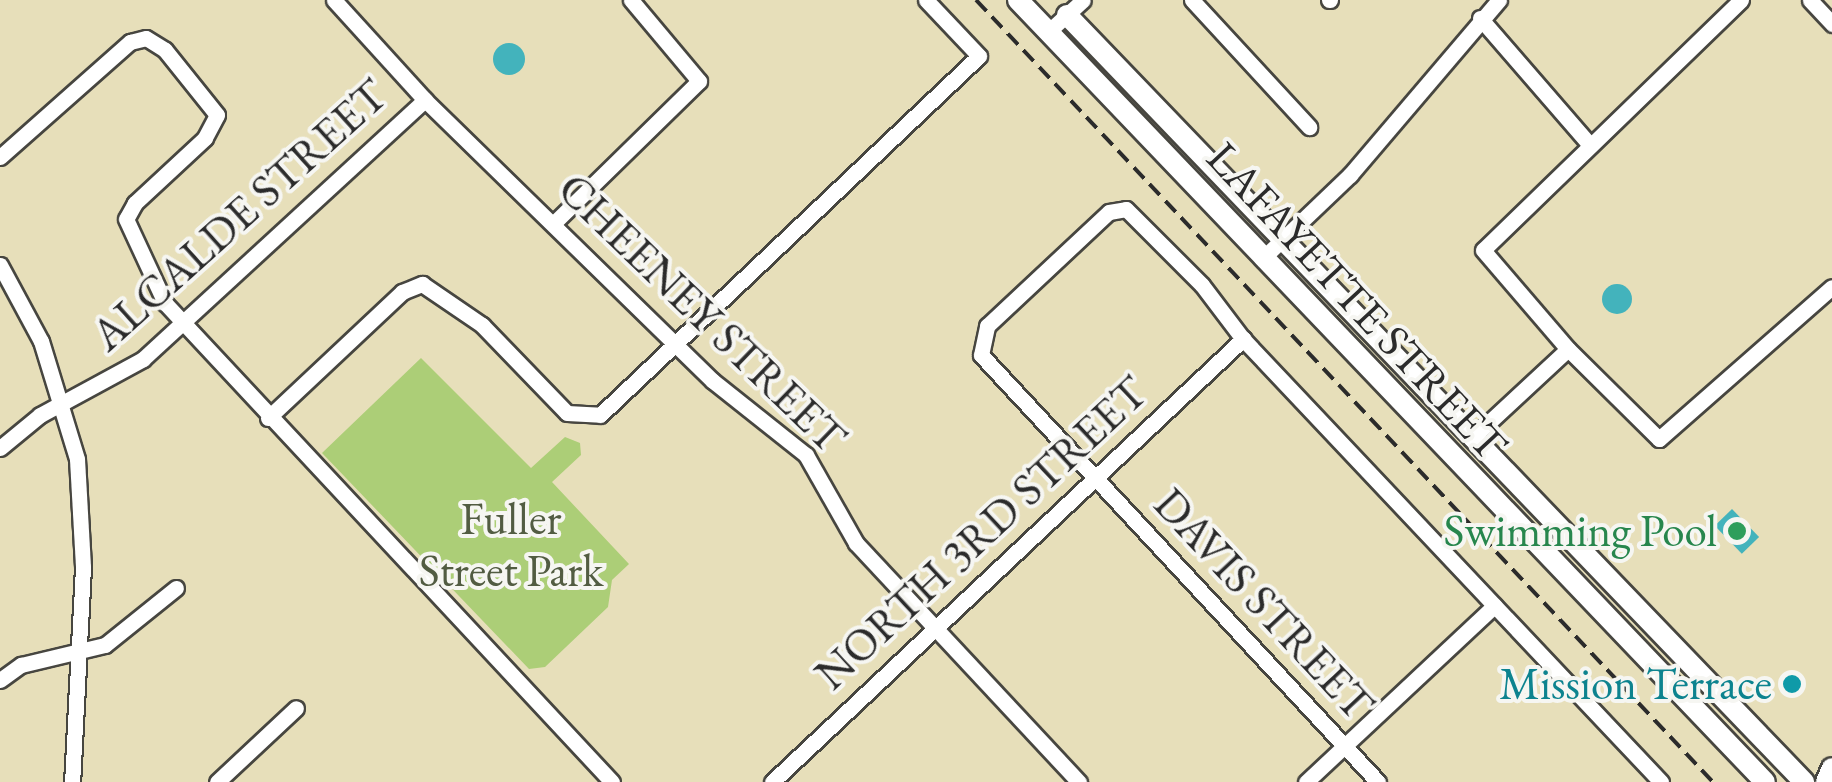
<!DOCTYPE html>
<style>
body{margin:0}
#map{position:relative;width:1832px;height:782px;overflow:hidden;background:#e7dfba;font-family:"EB Garamond",serif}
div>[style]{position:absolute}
.green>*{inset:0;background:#acce77}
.water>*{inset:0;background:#43b3bc;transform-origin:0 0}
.round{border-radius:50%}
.roads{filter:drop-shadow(2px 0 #474640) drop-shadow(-2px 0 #474640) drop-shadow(0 2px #474640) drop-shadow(0 -2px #474640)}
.minor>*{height:15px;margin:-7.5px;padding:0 7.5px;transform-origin:7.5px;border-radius:7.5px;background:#fff}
.major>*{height:20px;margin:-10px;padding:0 10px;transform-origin:10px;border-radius:10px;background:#fff}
.rail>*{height:4px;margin-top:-2px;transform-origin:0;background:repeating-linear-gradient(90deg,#2b2b2b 0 15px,transparent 0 23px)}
.dots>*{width:28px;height:28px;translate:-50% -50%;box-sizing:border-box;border:5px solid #f6f6f2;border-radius:50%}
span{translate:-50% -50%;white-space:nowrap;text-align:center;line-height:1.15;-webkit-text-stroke:8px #f6f6f2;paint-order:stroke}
.street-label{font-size:45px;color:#2b2b2b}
.park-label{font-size:45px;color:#525c42}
.leisure-label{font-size:45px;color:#27864d}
.right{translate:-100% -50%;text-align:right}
.culture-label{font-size:45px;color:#0d838f}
</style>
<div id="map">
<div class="green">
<i style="clip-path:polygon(421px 358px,531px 468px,565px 437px,580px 443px,581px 455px,552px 482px,629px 564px,612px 580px,608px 607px,545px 667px,529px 669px,322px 453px)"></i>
</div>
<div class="water">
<i class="round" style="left:493px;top:43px;width:32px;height:32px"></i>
<i class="round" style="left:1602px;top:284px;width:30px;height:30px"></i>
<i style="left:1732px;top:509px;width:39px;height:24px;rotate:46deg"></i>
</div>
<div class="roads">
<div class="minor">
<i style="left:334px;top:0;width:135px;rotate:47.7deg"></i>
<i style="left:425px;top:100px;width:402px;rotate:44.3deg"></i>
<i style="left:713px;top:381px;width:119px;rotate:38.5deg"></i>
<i style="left:806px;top:455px;width:101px;rotate:60.4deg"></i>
<i style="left:856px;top:543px;width:327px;rotate:47deg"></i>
<i style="left:1192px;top:0;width:173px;rotate:47.3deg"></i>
<i style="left:1329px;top:0;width:1px"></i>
<i style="left:1741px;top:0;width:359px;rotate:135.9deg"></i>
<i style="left:1483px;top:250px;width:130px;rotate:49.4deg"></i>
<i style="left:1568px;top:349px;width:128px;rotate:44.7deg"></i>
<i style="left:1659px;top:439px;width:230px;rotate:-41.3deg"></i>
<i style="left:1810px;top:0;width:33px;rotate:47deg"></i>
<i style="left:1480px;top:18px;width:168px;rotate:49.1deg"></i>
<i style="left:1048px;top:32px;width:47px;rotate:-42.4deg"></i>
<i style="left:0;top:157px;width:174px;rotate:-41.5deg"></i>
<i style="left:130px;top:42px;width:16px;rotate:-14deg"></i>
<i style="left:146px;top:38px;width:22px;rotate:32deg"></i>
<i style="left:165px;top:50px;width:83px;rotate:51.3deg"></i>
<i style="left:217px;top:115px;width:26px;rotate:118deg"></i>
<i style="left:205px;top:138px;width:96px;rotate:137.1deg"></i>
<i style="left:135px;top:203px;width:18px;rotate:119deg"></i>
<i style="left:126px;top:219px;width:93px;rotate:65.1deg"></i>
<i style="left:165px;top:303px;width:655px;rotate:46.98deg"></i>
<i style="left:556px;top:221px;width:200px;rotate:-44.4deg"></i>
<i style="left:699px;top:81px;width:106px;rotate:-130deg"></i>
<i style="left:1262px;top:259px;width:122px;rotate:-43.7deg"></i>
<i style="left:1350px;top:175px;width:230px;rotate:-49.6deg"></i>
<i style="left:0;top:265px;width:86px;rotate:61.7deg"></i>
<i style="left:41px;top:341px;width:123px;rotate:73deg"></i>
<i style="left:77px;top:459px;width:108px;rotate:86.8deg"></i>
<i style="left:83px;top:567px;width:215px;rotate:92.9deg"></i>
<i style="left:268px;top:418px;width:184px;rotate:-43.2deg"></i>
<i style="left:402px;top:292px;width:22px;rotate:-22deg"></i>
<i style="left:422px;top:284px;width:73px;rotate:34.3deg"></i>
<i style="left:482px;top:325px;width:122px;rotate:46deg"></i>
<i style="left:567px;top:413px;width:33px;rotate:3deg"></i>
<i style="left:600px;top:415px;width:522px;rotate:-43.45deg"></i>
<i style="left:979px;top:56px;width:77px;rotate:-133.4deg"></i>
<i style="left:1471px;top:439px;width:132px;rotate:-42.9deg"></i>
<i style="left:0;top:448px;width:52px;rotate:-39.5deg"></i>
<i style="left:40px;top:415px;width:117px;rotate:-28.5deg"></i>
<i style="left:143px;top:359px;width:383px;rotate:-42.6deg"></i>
<i style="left:0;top:680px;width:26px;rotate:-36deg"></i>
<i style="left:21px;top:665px;width:86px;rotate:-13.4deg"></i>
<i style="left:105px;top:645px;width:91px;rotate:-38.8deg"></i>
<i style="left:217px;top:782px;width:108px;rotate:-43.1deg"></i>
<i style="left:772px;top:782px;width:647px;rotate:-43.25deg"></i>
<i style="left:1306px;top:782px;width:258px;rotate:-43.1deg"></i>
<i style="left:1378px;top:782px;width:583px;rotate:-132.91deg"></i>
<i style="left:981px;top:355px;width:30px;rotate:-78deg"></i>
<i style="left:987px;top:326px;width:167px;rotate:-43.1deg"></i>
<i style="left:1109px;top:212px;width:17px;rotate:-10deg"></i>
<i style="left:1126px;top:209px;width:107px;rotate:45deg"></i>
<i style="left:1202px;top:285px;width:68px;rotate:52.8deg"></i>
<i style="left:1243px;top:339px;width:609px;rotate:46.66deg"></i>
</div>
<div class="major">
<i style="left:1018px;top:0;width:1081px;rotate:46.31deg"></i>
<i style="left:1067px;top:15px;width:1064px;rotate:46.14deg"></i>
<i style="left:1826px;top:782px;width:15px;rotate:-67deg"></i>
</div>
</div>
<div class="rail">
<i style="left:976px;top:0;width:1075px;rotate:46.7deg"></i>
</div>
<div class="dots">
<i style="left:1737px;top:531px;background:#2e9e5b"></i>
<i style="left:1792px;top:684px;background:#0f9aa8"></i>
</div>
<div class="street-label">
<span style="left:239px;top:215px;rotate:-42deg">ALCALDE STREET</span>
<span style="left:1357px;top:301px;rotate:47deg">LAFAYETTE STREET</span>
<span style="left:702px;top:313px;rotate:44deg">CHEENEY STREET</span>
<span style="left:981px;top:533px;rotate:-43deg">NORTH 3RD STREET</span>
<span style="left:1264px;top:604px;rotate:47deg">DAVIS STREET</span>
</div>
<div class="park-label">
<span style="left:511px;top:545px">Fuller<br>Street Park</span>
</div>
<div class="leisure-label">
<span class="right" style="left:1717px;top:531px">Swimming Pool</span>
</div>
<div class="culture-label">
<span class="right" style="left:1772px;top:684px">Mission Terrace</span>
</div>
</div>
